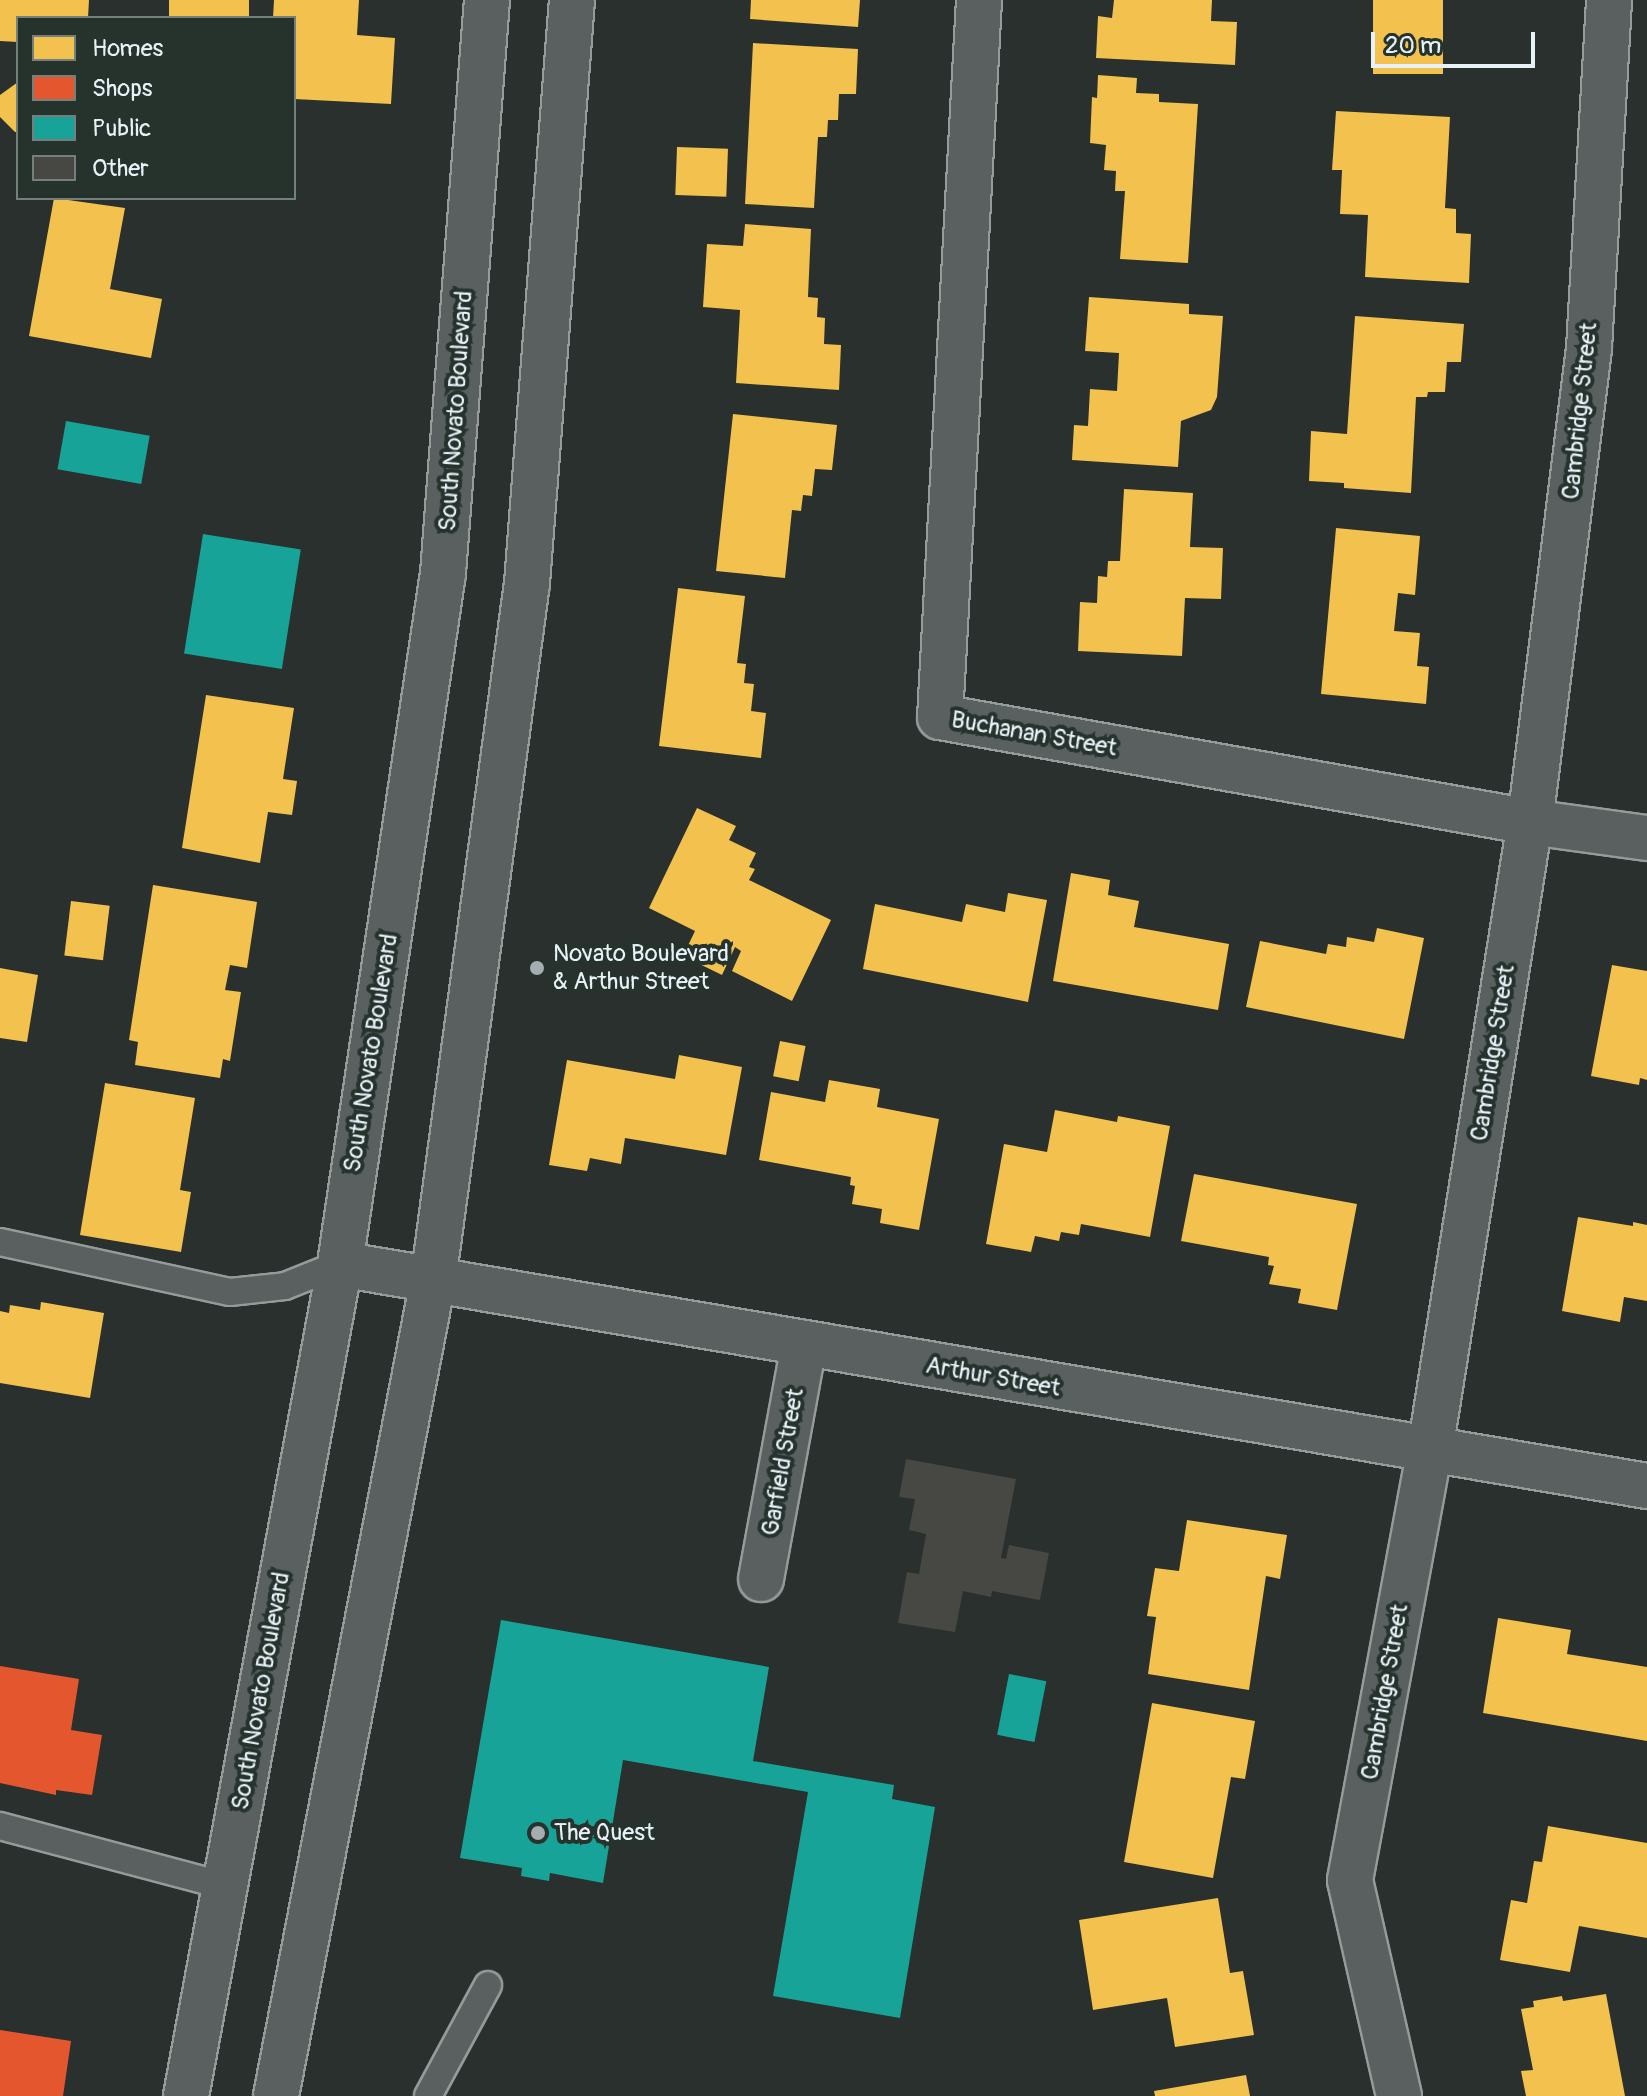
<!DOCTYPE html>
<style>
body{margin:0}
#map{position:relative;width:1647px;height:2096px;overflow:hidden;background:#29302d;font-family:Pangolin,sans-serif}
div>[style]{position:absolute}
.homes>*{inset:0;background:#f2c14e;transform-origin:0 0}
.shops>*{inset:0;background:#e4572e}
.public>*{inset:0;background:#17a398;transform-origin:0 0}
.building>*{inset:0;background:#474844}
.roads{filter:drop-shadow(2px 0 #959a9a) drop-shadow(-2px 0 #959a9a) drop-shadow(0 2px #959a9a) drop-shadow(0 -2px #959a9a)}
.lane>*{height:26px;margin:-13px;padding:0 13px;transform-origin:13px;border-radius:13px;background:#5a6060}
.street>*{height:44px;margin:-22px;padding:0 22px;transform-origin:22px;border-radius:22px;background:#5a6060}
.secondary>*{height:44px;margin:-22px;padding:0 22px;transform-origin:22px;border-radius:22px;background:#5a6060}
.dots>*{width:22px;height:22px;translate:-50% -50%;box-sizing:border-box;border:4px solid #26332d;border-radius:50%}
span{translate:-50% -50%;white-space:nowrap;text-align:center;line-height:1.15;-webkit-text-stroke:8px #26332d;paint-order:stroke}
.street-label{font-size:24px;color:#e8f1f8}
.poi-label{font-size:24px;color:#e8f1f8}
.left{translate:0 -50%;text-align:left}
.legend{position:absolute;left:16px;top:16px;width:280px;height:184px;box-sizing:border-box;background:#26332d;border:2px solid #747f7e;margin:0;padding:10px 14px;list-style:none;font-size:24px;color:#e8f1f8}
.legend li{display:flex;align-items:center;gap:16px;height:40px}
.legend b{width:40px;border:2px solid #747f7e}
.scale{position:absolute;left:1371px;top:32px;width:164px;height:36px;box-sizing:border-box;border:4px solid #e8f1f8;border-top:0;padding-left:10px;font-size:24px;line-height:28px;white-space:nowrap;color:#e8f1f8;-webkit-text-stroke:6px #26332d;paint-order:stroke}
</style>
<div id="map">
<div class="homes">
<i style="clip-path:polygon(0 0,89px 0,88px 18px,18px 18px,18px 42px,0 41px)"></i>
<i style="left:169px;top:0;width:80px;height:18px"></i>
<i style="clip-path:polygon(274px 0,359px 0,357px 35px,395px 38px,391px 104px,294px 99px,294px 18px,273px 18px)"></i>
<i style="clip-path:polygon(751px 0,860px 0,858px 27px,750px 19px)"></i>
<i style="clip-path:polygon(1114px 0,1212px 0,1211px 21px,1237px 22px,1235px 65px,1096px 58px,1098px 16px,1112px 18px)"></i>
<i style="left:1373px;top:0;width:70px;height:74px"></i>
<i style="clip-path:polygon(753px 43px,858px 49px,856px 94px,839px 94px,838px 120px,828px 120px,827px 137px,818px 137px,814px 208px,745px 204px)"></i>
<i style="clip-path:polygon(1098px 75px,1137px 78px,1136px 93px,1159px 94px,1159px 102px,1198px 104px,1188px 263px,1120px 259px,1125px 191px,1115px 191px,1116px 171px,1104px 170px,1106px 145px,1090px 143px,1092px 97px,1097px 98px)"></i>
<i style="clip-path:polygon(18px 82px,18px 132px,15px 132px,0 117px,0 95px)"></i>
<i style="clip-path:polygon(1336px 111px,1450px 117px,1445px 208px,1456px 209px,1456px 233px,1471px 234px,1469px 283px,1365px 277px,1368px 215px,1340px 214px,1342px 170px,1332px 170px)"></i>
<i style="left:677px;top:147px;width:51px;height:48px;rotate:2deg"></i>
<i style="clip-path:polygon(54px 198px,125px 208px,110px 289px,162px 299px,151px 358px,29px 336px)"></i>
<i style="clip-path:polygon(745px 224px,811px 229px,808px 297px,818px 298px,817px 317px,825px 318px,824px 344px,841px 345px,839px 390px,736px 383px,740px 310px,703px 307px,707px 244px,743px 246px)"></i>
<i style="clip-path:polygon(1089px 297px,1189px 304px,1189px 314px,1223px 316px,1217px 397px,1211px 410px,1181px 421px,1178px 467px,1072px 460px,1074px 425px,1088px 426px,1090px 389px,1117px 391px,1119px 353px,1085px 351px)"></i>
<i style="clip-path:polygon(1355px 316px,1464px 324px,1461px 362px,1447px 362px,1445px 392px,1428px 392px,1427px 397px,1416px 397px,1411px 493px,1344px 488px,1344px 483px,1309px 481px,1311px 431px,1347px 434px)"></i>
<i style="clip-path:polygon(733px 414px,837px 425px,832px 470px,815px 469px,812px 496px,803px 495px,801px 511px,792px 510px,785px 578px,716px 571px)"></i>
<i style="clip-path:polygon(1124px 489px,1193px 493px,1190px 547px,1223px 548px,1221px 599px,1185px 598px,1182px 656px,1078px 651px,1080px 602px,1097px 603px,1098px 576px,1107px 577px,1108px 561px,1120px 561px)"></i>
<i style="clip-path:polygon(1336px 528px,1420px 536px,1415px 595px,1398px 593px,1394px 631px,1420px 633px,1417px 666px,1429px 667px,1426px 704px,1321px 694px)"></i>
<i style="clip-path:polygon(678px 588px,745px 596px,737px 663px,746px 664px,744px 683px,754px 684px,751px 711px,766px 713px,761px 758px,659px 746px)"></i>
<i style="clip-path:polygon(206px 695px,294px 708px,283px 779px,297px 781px,292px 815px,268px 812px,260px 863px,182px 848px)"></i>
<i style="clip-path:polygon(697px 808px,736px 826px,729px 840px,756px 853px,749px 867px,755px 869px,749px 880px,831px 920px,792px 1001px,732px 971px,741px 951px,735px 947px,722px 975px,683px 956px,695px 931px,649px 908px)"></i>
<i style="clip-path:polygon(1071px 873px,1110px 880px,1108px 895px,1139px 901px,1134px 927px,1229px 944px,1218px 1010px,1053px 981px)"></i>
<i style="clip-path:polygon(153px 885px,257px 902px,247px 968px,230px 965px,225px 990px,241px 992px,230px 1061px,223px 1059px,220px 1078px,135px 1065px,138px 1042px,129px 1040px)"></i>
<i style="clip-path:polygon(1008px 893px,1047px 900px,1028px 1002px,863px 969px,875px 904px,962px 922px,966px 904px,1005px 912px)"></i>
<i style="left:71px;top:901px;width:39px;height:55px;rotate:7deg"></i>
<i style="clip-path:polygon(1377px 928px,1424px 938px,1404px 1039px,1246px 1007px,1260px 941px,1326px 954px,1328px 944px,1346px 947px,1347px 937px,1374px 942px)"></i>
<i style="clip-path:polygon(1612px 965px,1647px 971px,1647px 1080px,1640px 1078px,1639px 1085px,1591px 1076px)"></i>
<i style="clip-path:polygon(0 968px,38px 975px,27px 1042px,0 1038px)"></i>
<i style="left:780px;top:1041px;width:26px;height:36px;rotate:11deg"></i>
<i style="clip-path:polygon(679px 1055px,742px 1067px,726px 1155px,625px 1138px,621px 1164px,590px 1158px,587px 1171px,549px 1165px,567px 1060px,675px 1079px)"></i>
<i style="clip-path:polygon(829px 1080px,880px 1089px,877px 1107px,939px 1119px,919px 1230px,880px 1223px,882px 1209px,852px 1204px,855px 1186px,850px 1185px,851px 1177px,759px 1160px,771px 1092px,825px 1102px)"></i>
<i style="clip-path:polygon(105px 1083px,195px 1098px,180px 1190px,191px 1192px,181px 1252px,80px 1235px)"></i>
<i style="clip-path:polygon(1055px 1110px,1117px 1122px,1118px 1116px,1170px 1126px,1150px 1237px,1081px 1224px,1079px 1235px,1061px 1232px,1059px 1241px,1035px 1236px,1031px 1252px,986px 1244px,1004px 1144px,1047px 1152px)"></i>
<i style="clip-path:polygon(1194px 1174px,1357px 1204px,1337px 1310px,1298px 1303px,1301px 1289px,1269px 1284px,1274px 1266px,1268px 1265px,1269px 1257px,1181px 1241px)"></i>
<i style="clip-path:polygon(1578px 1217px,1633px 1226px,1633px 1222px,1647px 1225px,1647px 1301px,1624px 1297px,1620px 1322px,1562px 1311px)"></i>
<i style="clip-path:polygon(41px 1302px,104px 1313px,90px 1398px,0 1383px,0 1311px,9px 1313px,10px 1305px,40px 1310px)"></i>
<i style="clip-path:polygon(1187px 1520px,1287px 1535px,1280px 1579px,1266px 1576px,1249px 1690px,1148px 1674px,1156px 1617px,1147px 1616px,1155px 1568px,1179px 1571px)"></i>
<i style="clip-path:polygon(1498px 1618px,1571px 1630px,1567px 1654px,1647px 1667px,1647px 1741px,1483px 1713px)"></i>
<i style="clip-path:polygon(1152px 1703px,1255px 1721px,1245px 1779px,1231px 1777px,1213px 1878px,1124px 1862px)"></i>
<i style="clip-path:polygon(1548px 1826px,1647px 1843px,1647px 1938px,1579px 1926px,1570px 1972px,1500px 1960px,1511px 1900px,1527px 1903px,1534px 1861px,1542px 1862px)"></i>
<i style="clip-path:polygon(1218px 1898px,1230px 1973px,1243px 1971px,1254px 2035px,1175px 2047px,1167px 1998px,1093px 2010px,1079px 1920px)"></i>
<i style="clip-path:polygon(1606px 1994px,1625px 2096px,1526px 2096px,1521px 2071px,1533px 2070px,1521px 2009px,1534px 2007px,1533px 2001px,1562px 1996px,1563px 2001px)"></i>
<i style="clip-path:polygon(1246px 2075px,1250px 2096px,1155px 2096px,1154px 2091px)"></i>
</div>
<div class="shops">
<i style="clip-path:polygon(0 1666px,79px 1679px,71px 1730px,102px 1735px,92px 1795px,56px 1790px,56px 1795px,0 1783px)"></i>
<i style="clip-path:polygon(0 2030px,71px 2041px,63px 2096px,0 2096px)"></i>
</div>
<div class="public">
<i style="left:66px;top:421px;width:85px;height:49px;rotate:10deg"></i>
<i style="left:203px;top:534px;width:99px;height:121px;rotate:9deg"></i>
<i style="clip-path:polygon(501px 1620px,769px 1667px,753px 1761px,894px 1785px,892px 1799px,935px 1807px,900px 2018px,773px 1996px,808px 1792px,623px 1760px,603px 1883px,550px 1873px,549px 1881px,521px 1876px,522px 1868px,460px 1858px)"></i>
<i style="left:1009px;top:1674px;width:38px;height:62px;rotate:11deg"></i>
</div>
<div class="building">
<i style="clip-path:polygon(906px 1459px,1016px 1479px,1001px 1558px,1006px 1559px,1009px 1545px,1049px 1553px,1040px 1600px,992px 1591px,991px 1597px,963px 1591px,955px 1632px,898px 1623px,907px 1572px,919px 1574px,926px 1534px,909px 1530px,915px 1499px,899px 1497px)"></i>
</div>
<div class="roads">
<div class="lane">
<i style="left:0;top:1242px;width:235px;rotate:12.3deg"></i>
<i style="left:230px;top:1292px;width:55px;rotate:-6.2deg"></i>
<i style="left:285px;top:1286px;width:59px;rotate:-21.8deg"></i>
<i style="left:0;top:1826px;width:233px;rotate:14.9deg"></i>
<i style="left:428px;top:2096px;width:126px;rotate:-61.6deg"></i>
</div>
<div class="street">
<i style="left:979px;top:0;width:718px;rotate:93.11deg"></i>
<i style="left:940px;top:717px;width:599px;rotate:10.09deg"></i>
<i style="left:1530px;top:822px;width:118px;rotate:7.8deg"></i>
<i style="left:340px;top:1264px;width:1326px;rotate:9.64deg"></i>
<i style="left:761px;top:1579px;width:238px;rotate:-79.6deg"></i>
<i style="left:1399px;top:2096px;width:221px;rotate:-102.8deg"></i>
<i style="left:1350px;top:1880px;width:437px;rotate:-79.5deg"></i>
<i style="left:1430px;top:1450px;width:636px;rotate:-80.95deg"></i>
<i style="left:1530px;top:822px;width:478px;rotate:-82.9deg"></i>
<i style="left:1589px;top:348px;width:349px;rotate:-86.7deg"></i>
</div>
<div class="secondary">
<i style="left:186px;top:2096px;width:846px;rotate:-79.51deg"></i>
<i style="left:340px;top:1264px;width:699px;rotate:-81.52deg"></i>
<i style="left:443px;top:573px;width:575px;rotate:-85.61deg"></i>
<i style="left:276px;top:2096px;width:830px;rotate:-79.1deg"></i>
<i style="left:433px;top:1281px;width:704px;rotate:-82.33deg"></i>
<i style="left:527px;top:583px;width:585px;rotate:-85.59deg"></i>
</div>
</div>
<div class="dots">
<i style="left:537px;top:968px;background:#a5adb1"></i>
<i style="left:538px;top:1833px;background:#a5adb1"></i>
</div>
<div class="street-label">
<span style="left:456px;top:411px;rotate:-86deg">South Novato Boulevard</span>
<span style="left:1580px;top:411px;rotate:-84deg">Cambridge Street</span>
<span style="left:1034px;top:734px;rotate:10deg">Buchanan Street</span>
<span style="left:371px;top:1053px;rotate:-81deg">South Novato Boulevard</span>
<span style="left:1493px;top:1053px;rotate:-81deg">Cambridge Street</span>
<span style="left:993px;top:1377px;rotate:10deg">Arthur Street</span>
<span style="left:783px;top:1462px;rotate:-80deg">Garfield Street</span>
<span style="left:261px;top:1691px;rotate:-80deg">South Novato Boulevard</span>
<span style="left:1385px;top:1692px;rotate:-80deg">Cambridge Street</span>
</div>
<div class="poi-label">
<span class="left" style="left:553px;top:968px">Novato Boulevard<br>&amp; Arthur Street</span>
<span class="left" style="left:554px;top:1833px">The Quest</span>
</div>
<ul class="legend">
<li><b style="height:22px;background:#f2c14e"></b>Homes</li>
<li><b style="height:22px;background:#e4572e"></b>Shops</li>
<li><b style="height:22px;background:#17a398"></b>Public</li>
<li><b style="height:22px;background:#474844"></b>Other</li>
</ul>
<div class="scale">20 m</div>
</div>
